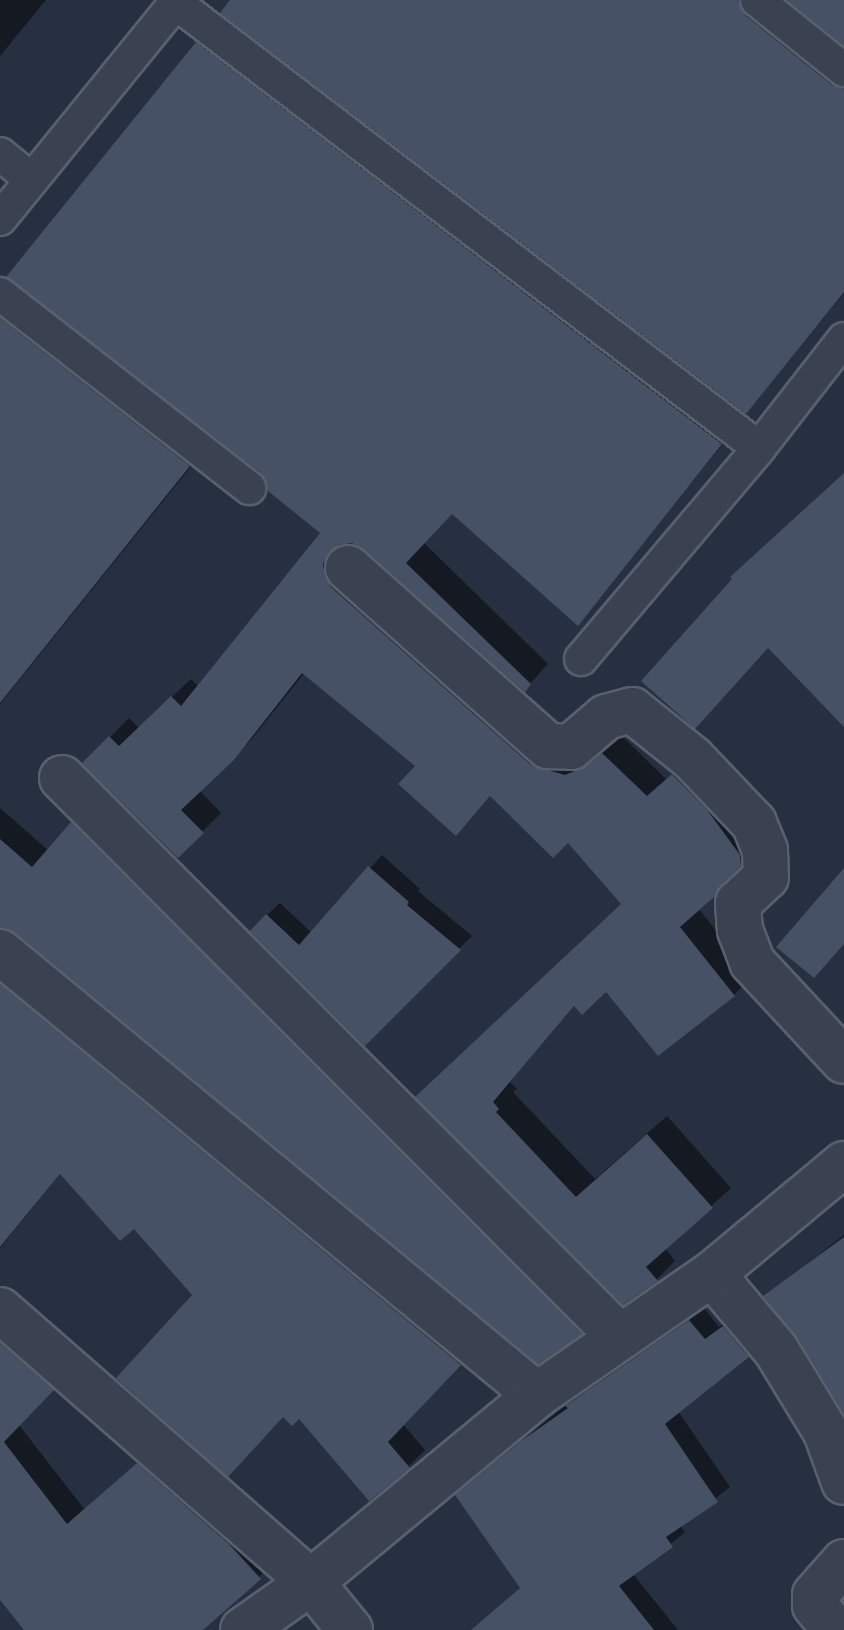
<!DOCTYPE html>
<style>
body{margin:0}
#map{position:relative;width:844px;height:1630px;overflow:hidden;background:#263041;font-family:"Alegreya Sans",sans-serif}
div>[style]{position:absolute}
.shadow>*{inset:0;background:#0007}
.building>*{inset:0;background:#475165}
.roads{filter:drop-shadow(2px 0 #58606e) drop-shadow(-2px 0 #58606e) drop-shadow(0 2px #58606e) drop-shadow(0 -2px #58606e)}
.lane>*{height:32px;margin:-16px;padding:0 16px;transform-origin:16px;border-radius:16px;background:#3a4251}
.street>*{height:44px;margin:-22px;padding:0 22px;transform-origin:22px;border-radius:22px;background:#3a4251}
span{translate:-50% -50%;white-space:nowrap;text-align:center;line-height:1.15;-webkit-text-stroke:6px #1f2736;paint-order:stroke}
</style>
<div id="map">
<div class="shadow">
<i style="clip-path:polygon(0 0,46px 0,0 56px)"></i>
<i style="clip-path:polygon(232px 0,774px 0,844px 56px,844px 293px,746px 411px)"></i>
<i style="clip-path:polygon(216px 25px,739px 424px,578px 623px,452px 512px,424px 543px,548px 664px,525px 689px,365px 547px,353px 541px,341px 542px,343px 557px,585px 757px,608px 748px,622px 736px,666px 779px,692px 757px,758px 846px,698px 908px,753px 976px,734px 995px,658px 1053px,607px 989px,575px 1005px,510px 1082px,517px 1089px,513px 1092px,595px 1179px,667px 1116px,731px 1188px,665px 1248px,675px 1261px,656px 1280px,418px 1097px,624px 903px,568px 840px,492px 794px,474px 814px,305px 672px,251px 740px,199px 790px,221px 813px,178px 856px,85px 763px,129px 718px,139px 728px,191px 679px,199px 687px,323px 533px,197px 43px)"></i>
<i style="clip-path:polygon(15px 301px,205px 449px,0 704px,0 316px)"></i>
<i style="clip-path:polygon(88px 807px,596px 1316px,580px 1332px,17px 931px,0 926px,0 808px,49px 851px)"></i>
<i style="clip-path:polygon(382px 855px,420px 889px,418px 891px,472px 936px,365px 1043px,267px 915px,280px 903px,312px 933px)"></i>
<i style="clip-path:polygon(0 955px,476px 1348px,403px 1424px,425px 1450px,409px 1466px,194px 1295px,134px 1226px,61px 1173px,0 1248px)"></i>
<i style="clip-path:polygon(844px 1235px,844px 1415px,790px 1324px,766px 1296px)"></i>
<i style="clip-path:polygon(704px 1308px,719px 1327px,737px 1314px,761px 1342px,678px 1411px,730px 1487px,680px 1525px,685px 1532px,633px 1574px,678px 1630px,472px 1630px,521px 1587px,471px 1482px,581px 1393px)"></i>
<i style="clip-path:polygon(0 1313px,68px 1372px,19px 1425px,85px 1510px,155px 1448px,275px 1562px,200px 1630px,27px 1630px,0 1595px)"></i>
</div>
<div class="building">
<i style="clip-path:polygon(230px 0,738px 0,745px 15px,832px 85px,844px 89px,844px 292px,746px 414px,220px 13px)"></i>
<i style="clip-path:polygon(787px 0,844px 0,844px 46px)"></i>
<i style="clip-path:polygon(196px 42px,722px 444px,578px 626px,452px 514px,406px 563px,531px 684px,525px 692px,364px 549px,352px 543px,339px 545px,329px 552px,323px 564px,325px 577px,331px 587px,531px 765px,565px 775px,587px 766px,602px 753px,647px 796px,672px 774px,708px 811px,740px 855px,741px 866px,721px 885px,714px 897px,680px 927px,735px 996px,658px 1056px,606px 992px,582px 1015px,574px 1006px,493px 1102px,499px 1109px,496px 1112px,576px 1197px,647px 1134px,713px 1208px,646px 1267px,658px 1281px,623px 1305px,415px 1097px,621px 904px,568px 843px,553px 858px,490px 796px,456px 836px,398px 784px,415px 766px,302px 673px,233px 761px,181px 810px,204px 833px,178px 858px,82px 763px,109px 736px,119px 746px,171px 696px,181px 706px,320px 533px,268px 491px,261px 473px,6px 277px)"></i>
<i style="clip-path:polygon(0 318px,190px 466px,0 703px)"></i>
<i style="clip-path:polygon(844px 473px,844px 727px,768px 648px,695px 729px,641px 681px,732px 579px,730px 577px)"></i>
<i style="clip-path:polygon(71px 822px,582px 1334px,538px 1364px,16px 933px,0 928px,0 839px,32px 867px)"></i>
<i style="clip-path:polygon(368px 866px,409px 902px,407px 905px,461px 950px,365px 1046px,250px 931px,266px 914px,299px 945px)"></i>
<i style="clip-path:polygon(844px 868px,844px 944px,814px 978px,776px 947px)"></i>
<i style="clip-path:polygon(0 984px,461px 1365px,388px 1442px,410px 1468px,369px 1501px,299px 1419px,292px 1426px,283px 1417px,228px 1477px,116px 1378px,192px 1295px,134px 1229px,120px 1241px,60px 1174px,0 1247px)"></i>
<i style="clip-path:polygon(844px 1237px,844px 1414px,797px 1337px,763px 1296px)"></i>
<i style="clip-path:polygon(689px 1320px,705px 1339px,723px 1326px,749px 1357px,665px 1424px,718px 1502px,666px 1537px,673px 1547px,619px 1586px,654px 1630px,471px 1630px,520px 1588px,455px 1495px,521px 1441px,568px 1408px,565px 1406px)"></i>
<i style="clip-path:polygon(0 1343px,54px 1390px,4px 1442px,67px 1524px,137px 1463px,229px 1544px,261px 1579px,203px 1630px,24px 1630px,0 1600px)"></i>
</div>
<div class="roads">
<div class="lane">
<i style="left:757px;top:0;width:112px;rotate:38.8deg"></i>
<i style="left:176px;top:3px;width:733px;rotate:37.35deg"></i>
<i style="left:0;top:154px;width:41px;rotate:39.1deg"></i>
<i style="left:0;top:219px;width:282px;rotate:-50.9deg"></i>
<i style="left:0;top:294px;width:316px;rotate:37.9deg"></i>
<i style="left:581px;top:659px;width:276px;rotate:-49.8deg"></i>
<i style="left:759px;top:448px;width:138px;rotate:-52.1deg"></i>
</div>
<div class="street">
<i style="left:348px;top:568px;width:268px;rotate:41.7deg"></i>
<i style="left:548px;top:746px;width:23px;rotate:2deg"></i>
<i style="left:571px;top:747px;width:46px;rotate:-40.6deg"></i>
<i style="left:606px;top:717px;width:27px;rotate:-15deg"></i>
<i style="left:632px;top:710px;width:77px;rotate:38.7deg"></i>
<i style="left:692px;top:758px;width:90px;rotate:46.4deg"></i>
<i style="left:754px;top:823px;width:29px;rotate:68deg"></i>
<i style="left:765px;top:850px;width:27px;rotate:88deg"></i>
<i style="left:766px;top:877px;width:38px;rotate:137deg"></i>
<i style="left:738px;top:903px;width:27px;rotate:86deg"></i>
<i style="left:740px;top:930px;width:34px;rotate:69deg"></i>
<i style="left:752px;top:962px;width:135px;rotate:47.1deg"></i>
<i style="left:62px;top:778px;width:787px;rotate:45.05deg"></i>
<i style="left:0;top:952px;width:696px;rotate:39.52deg"></i>
<i style="left:712px;top:1274px;width:99px;rotate:49.9deg"></i>
<i style="left:776px;top:1350px;width:96px;rotate:58.6deg"></i>
<i style="left:826px;top:1432px;width:53px;rotate:70.2deg"></i>
<i style="left:0;top:1310px;width:413px;rotate:41.2deg"></i>
<i style="left:311px;top:1582px;width:62px;rotate:50.9deg"></i>
<i style="left:243px;top:1630px;width:83px;rotate:-35.2deg"></i>
<i style="left:311px;top:1582px;width:293px;rotate:-39.6deg"></i>
<i style="left:537px;top:1395px;width:213px;rotate:-34.7deg"></i>
<i style="left:712px;top:1274px;width:172px;rotate:-39.8deg"></i>
<i style="left:835px;top:1630px;width:32px;rotate:-129deg"></i>
<i style="left:815px;top:1605px;width:10px;rotate:-90deg"></i>
<i style="left:815px;top:1595px;width:44px;rotate:-48.7deg"></i>
</div>
</div>
</div>
